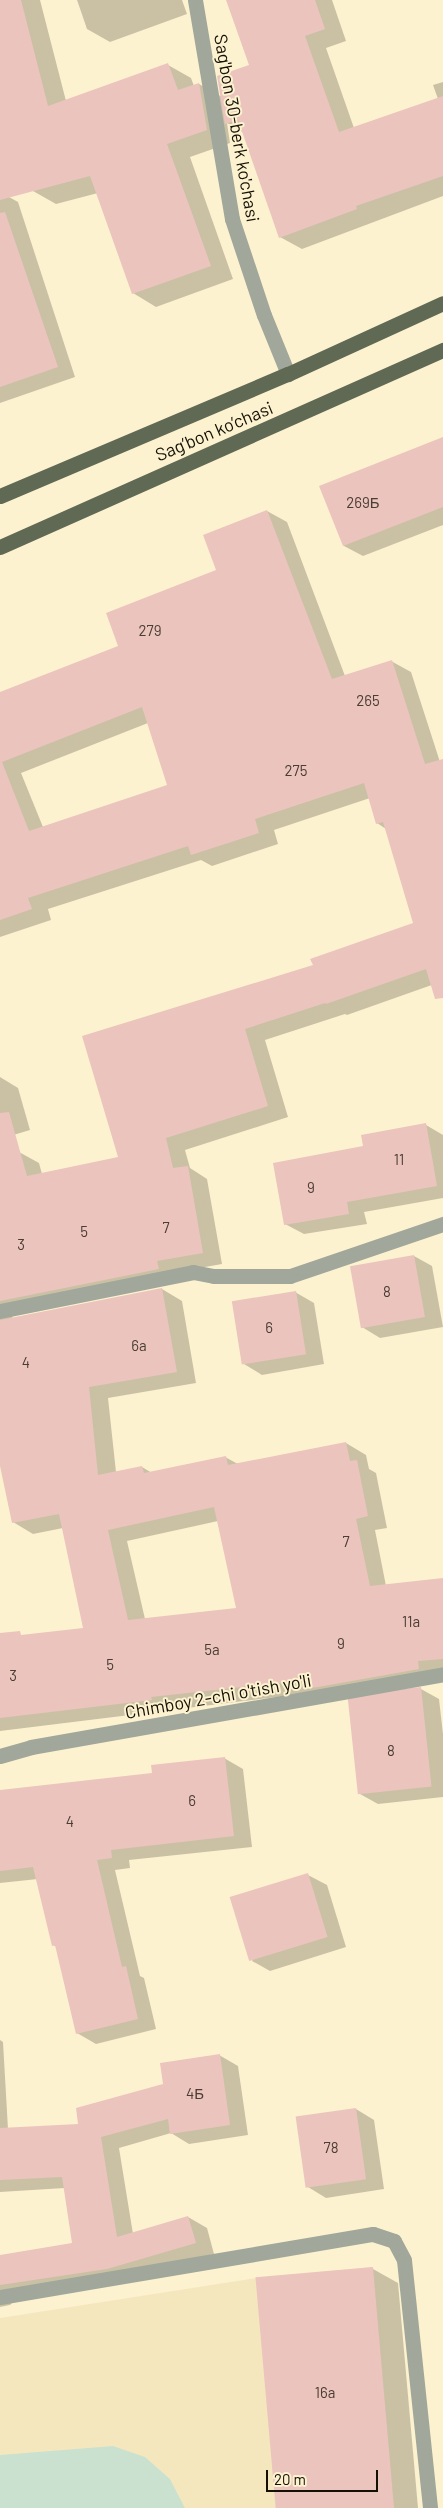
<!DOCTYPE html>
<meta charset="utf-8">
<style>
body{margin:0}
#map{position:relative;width:443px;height:2508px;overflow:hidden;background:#fdf2cf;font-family:Barlow,sans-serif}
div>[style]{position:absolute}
.built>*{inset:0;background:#f5e7bd}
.green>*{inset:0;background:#cbe1d0}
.shadow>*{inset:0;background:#0003}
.building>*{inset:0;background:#ecc4be;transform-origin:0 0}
.minor>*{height:15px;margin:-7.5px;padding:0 7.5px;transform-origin:7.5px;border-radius:7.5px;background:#a1a79a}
.primary>*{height:15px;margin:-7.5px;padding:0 7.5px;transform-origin:7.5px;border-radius:7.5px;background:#606953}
span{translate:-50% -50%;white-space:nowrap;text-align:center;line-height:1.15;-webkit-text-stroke:4px #fdf2cf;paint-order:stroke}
.number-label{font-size:15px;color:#4a3d33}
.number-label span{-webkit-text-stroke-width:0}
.street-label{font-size:18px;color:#141005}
.scale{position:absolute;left:266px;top:2470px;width:112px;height:22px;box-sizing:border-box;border:2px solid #141005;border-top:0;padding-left:6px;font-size:15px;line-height:18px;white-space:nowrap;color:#141005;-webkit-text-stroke:4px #fdf2cf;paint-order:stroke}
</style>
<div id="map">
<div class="built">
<i style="clip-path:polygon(373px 2267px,394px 2508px,0 2508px,0 2318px,256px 2278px)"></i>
</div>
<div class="green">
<i style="clip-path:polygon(113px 2446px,145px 2457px,170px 2479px,185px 2508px,0 2508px,0 2455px)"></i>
</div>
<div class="shadow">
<i style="clip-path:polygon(0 0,40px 0,66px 101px,168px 65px,191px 78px,194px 86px,199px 84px,222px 97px,251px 66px,228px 0,332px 0,346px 41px,326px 48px,354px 128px,438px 99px,433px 85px,443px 82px,443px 196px,302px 249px,280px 237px,244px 133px,227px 123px,230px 143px,190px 157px,233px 279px,156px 307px,133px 293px,98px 193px,56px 204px,33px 191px,0 100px)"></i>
<i style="clip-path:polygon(77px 0,182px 0,187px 14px,110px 42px,87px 29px)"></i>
<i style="clip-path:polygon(0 192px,18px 202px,75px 377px,0 403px)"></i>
<i style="clip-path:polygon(443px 439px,443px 525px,363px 556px,344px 546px,321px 486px)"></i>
<i style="clip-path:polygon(evenodd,267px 511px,287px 522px,345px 676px,391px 661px,411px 672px,440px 762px,443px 761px,443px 981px,347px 1015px,345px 1014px,265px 1040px,288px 1117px,185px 1150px,190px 1168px,207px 1179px,222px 1264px,177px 1272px,13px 1315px,12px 1319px,162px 1289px,182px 1301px,196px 1383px,108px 1398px,116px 1472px,142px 1467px,152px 1473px,225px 1457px,238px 1464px,346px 1443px,366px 1455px,369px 1469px,376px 1473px,387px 1528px,375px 1530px,386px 1586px,443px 1579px,443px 1672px,318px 1692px,0 1731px,0 1638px,85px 1629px,63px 1528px,33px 1534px,13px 1522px,0 1460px,0 1160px,19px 1152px,39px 1163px,42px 1174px,119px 1158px,84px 1037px,314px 966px,414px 924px,386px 829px,377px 823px,370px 798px,274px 830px,278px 844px,212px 866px,201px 860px,48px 909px,51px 920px,0 937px,0 733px,120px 647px,218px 571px,267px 511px,148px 723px,168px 786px,43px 827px,21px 773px,148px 723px,267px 511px,218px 1521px,237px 1609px,145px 1619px,127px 1541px,218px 1521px)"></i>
<i style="clip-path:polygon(0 1077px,18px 1088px,30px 1130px,0 1139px)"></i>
<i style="clip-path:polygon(426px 1125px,443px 1135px,443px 1198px,364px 1212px,367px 1224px,304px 1234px,285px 1224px,365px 1148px)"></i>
<i style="clip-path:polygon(414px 1256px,432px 1266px,443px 1327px,380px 1338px,362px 1327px)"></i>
<i style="clip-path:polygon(295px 1292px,314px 1303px,324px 1364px,262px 1375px,244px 1364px)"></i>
<i style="clip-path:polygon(421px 1689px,439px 1699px,443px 1734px,443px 1797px,378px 1804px,360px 1794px)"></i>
<i style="clip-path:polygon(224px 1758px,243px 1769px,252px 1847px,129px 1860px,130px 1868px,115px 1870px,140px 1976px,144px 1978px,156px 2029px,96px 2044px,77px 2033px,57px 1947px,53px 1945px,38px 1879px,0 1883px,0 1791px,153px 1774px)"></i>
<i style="clip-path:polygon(308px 1875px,327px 1885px,346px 1947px,270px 1971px,252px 1961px)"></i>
<i style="clip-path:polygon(0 2040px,3px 2042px,8px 2129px,79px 2125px,164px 2085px,219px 2055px,238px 2066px,248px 2135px,189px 2144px,171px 2133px,119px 2148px,133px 2234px,188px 2217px,207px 2228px,214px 2254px,17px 2298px,10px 2305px,0 2307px,0 2256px,73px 2244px,65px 2188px,0 2192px)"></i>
<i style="clip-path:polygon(356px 2109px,374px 2120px,384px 2189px,326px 2198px,308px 2187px)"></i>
<i style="clip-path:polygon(373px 2269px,398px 2283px,418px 2508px,277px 2508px)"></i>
</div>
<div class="building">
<i style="clip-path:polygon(0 0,21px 0,48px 106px,168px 63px,178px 90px,199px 83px,207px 130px,167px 144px,211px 266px,132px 294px,90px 176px,0 200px)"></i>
<i style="clip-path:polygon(226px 0,315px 0,325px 29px,305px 36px,339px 132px,443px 96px,443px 176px,356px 206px,357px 209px,279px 238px,238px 120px,225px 124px,217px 76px,249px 65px)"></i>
<i style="clip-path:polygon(5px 212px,58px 367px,0 387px,0 213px)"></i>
<i style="clip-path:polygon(443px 437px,443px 507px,343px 546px,319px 486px)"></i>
<i style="clip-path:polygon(evenodd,267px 510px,332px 679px,392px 660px,425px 764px,443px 759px,443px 998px,435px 999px,426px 969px,326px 1004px,325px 1003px,245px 1029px,268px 1106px,166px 1138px,173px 1168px,188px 1166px,203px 1253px,157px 1261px,159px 1269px,0 1301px,0 1113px,9px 1112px,27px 1176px,118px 1157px,82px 1036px,313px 965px,310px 959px,413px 923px,383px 822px,376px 824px,364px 783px,255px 819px,259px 833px,191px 855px,188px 846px,28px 898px,32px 909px,0 920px,0 692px,118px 646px,106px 613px,216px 570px,203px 535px,267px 510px,142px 707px,167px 785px,29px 831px,2px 762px,142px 707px)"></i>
<i style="clip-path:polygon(426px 1123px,437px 1186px,347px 1202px,349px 1214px,284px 1225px,273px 1163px,363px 1146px,361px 1135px)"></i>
<i style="left:414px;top:1255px;width:63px;height:65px;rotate:80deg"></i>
<i style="clip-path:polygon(evenodd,162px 1288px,177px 1372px,89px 1387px,98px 1475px,142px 1466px,144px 1473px,226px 1456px,228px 1465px,346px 1442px,350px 1461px,357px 1460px,368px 1516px,356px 1519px,370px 1586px,443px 1578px,443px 1659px,418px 1661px,419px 1669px,318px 1687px,308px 1688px,307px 1680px,151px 1697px,152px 1700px,0 1718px,0 1633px,20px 1631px,21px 1635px,83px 1628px,59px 1514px,12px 1523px,0 1466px,0 1320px,162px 1288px,214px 1507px,236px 1608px,128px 1620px,108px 1530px,214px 1507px)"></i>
<i style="left:296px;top:1291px;width:64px;height:65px;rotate:81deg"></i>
<i style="left:421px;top:1687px;width:100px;height:74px;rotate:84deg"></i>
<i style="clip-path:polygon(225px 1757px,234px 1836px,111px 1850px,112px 1858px,97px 1860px,122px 1967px,126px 1966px,138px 2019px,76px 2034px,55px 1945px,52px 1946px,33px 1867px,0 1871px,0 1790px,152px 1773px,151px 1765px)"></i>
<i style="left:308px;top:1873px;width:67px;height:82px;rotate:73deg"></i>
<i style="clip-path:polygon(220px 2054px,230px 2125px,170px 2134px,168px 2119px,101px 2137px,117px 2237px,188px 2216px,196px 2243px,107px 2269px,0 2285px,0 2255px,72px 2243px,62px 2177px,0 2180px,0 2128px,78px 2124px,76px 2108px,163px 2084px,160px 2063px)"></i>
<i style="left:356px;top:2108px;width:72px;height:61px;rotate:82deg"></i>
<i style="left:373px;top:2267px;width:242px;height:118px;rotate:85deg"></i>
</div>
<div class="minor">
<i style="left:195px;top:0;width:222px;rotate:80.4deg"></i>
<i style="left:232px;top:219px;width:101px;rotate:71.6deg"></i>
<i style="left:264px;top:315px;width:64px;rotate:67.9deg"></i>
<i style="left:0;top:1311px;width:197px;rotate:-11.4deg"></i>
<i style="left:193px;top:1272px;width:21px;rotate:11deg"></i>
<i style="left:214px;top:1276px;width:76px"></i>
<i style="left:290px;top:1276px;width:162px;rotate:-18.8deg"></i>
<i style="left:0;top:1756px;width:32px;rotate:-16deg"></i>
<i style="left:31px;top:1747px;width:418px;rotate:-10deg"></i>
<i style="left:0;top:2297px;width:378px;rotate:-9.6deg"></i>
<i style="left:373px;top:2234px;width:22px;rotate:18deg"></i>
<i style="left:394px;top:2241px;width:21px;rotate:62deg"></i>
<i style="left:404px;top:2260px;width:249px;rotate:84deg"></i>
</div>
<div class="primary">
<i style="left:0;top:496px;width:313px;rotate:-23deg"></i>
<i style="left:288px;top:374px;width:170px;rotate:-24.6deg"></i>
<i style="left:0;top:547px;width:485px;rotate:-24deg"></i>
</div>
<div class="number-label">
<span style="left:363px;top:503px">269Б</span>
<span style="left:150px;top:631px">279</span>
<span style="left:368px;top:701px">265</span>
<span style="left:296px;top:771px">275</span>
<span style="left:399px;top:1160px">11</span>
<span style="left:311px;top:1188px">9</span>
<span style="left:166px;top:1228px">7</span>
<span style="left:84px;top:1232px">5</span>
<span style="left:21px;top:1245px">3</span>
<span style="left:387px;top:1292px">8</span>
<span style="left:269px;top:1328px">6</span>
<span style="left:139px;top:1346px">6a</span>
<span style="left:26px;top:1363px">4</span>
<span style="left:346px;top:1542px">7</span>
<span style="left:411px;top:1622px">11a</span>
<span style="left:341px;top:1644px">9</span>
<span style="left:212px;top:1650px">5a</span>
<span style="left:110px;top:1665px">5</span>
<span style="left:13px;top:1676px">3</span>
<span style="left:391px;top:1751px">8</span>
<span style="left:192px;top:1801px">6</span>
<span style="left:70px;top:1822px">4</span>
<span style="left:195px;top:2094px">4Б</span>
<span style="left:331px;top:2148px">78</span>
<span style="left:325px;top:2393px">16a</span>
</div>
<div class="street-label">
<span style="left:237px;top:128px;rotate:80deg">Sag'bon 30-berk ko'chasi</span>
<span style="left:214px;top:431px;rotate:-23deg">Sag’bon ko’chasi</span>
<span style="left:218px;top:1696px;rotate:-10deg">Chimboy 2-chi o'tish yo'li</span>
</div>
<div class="scale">20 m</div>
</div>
